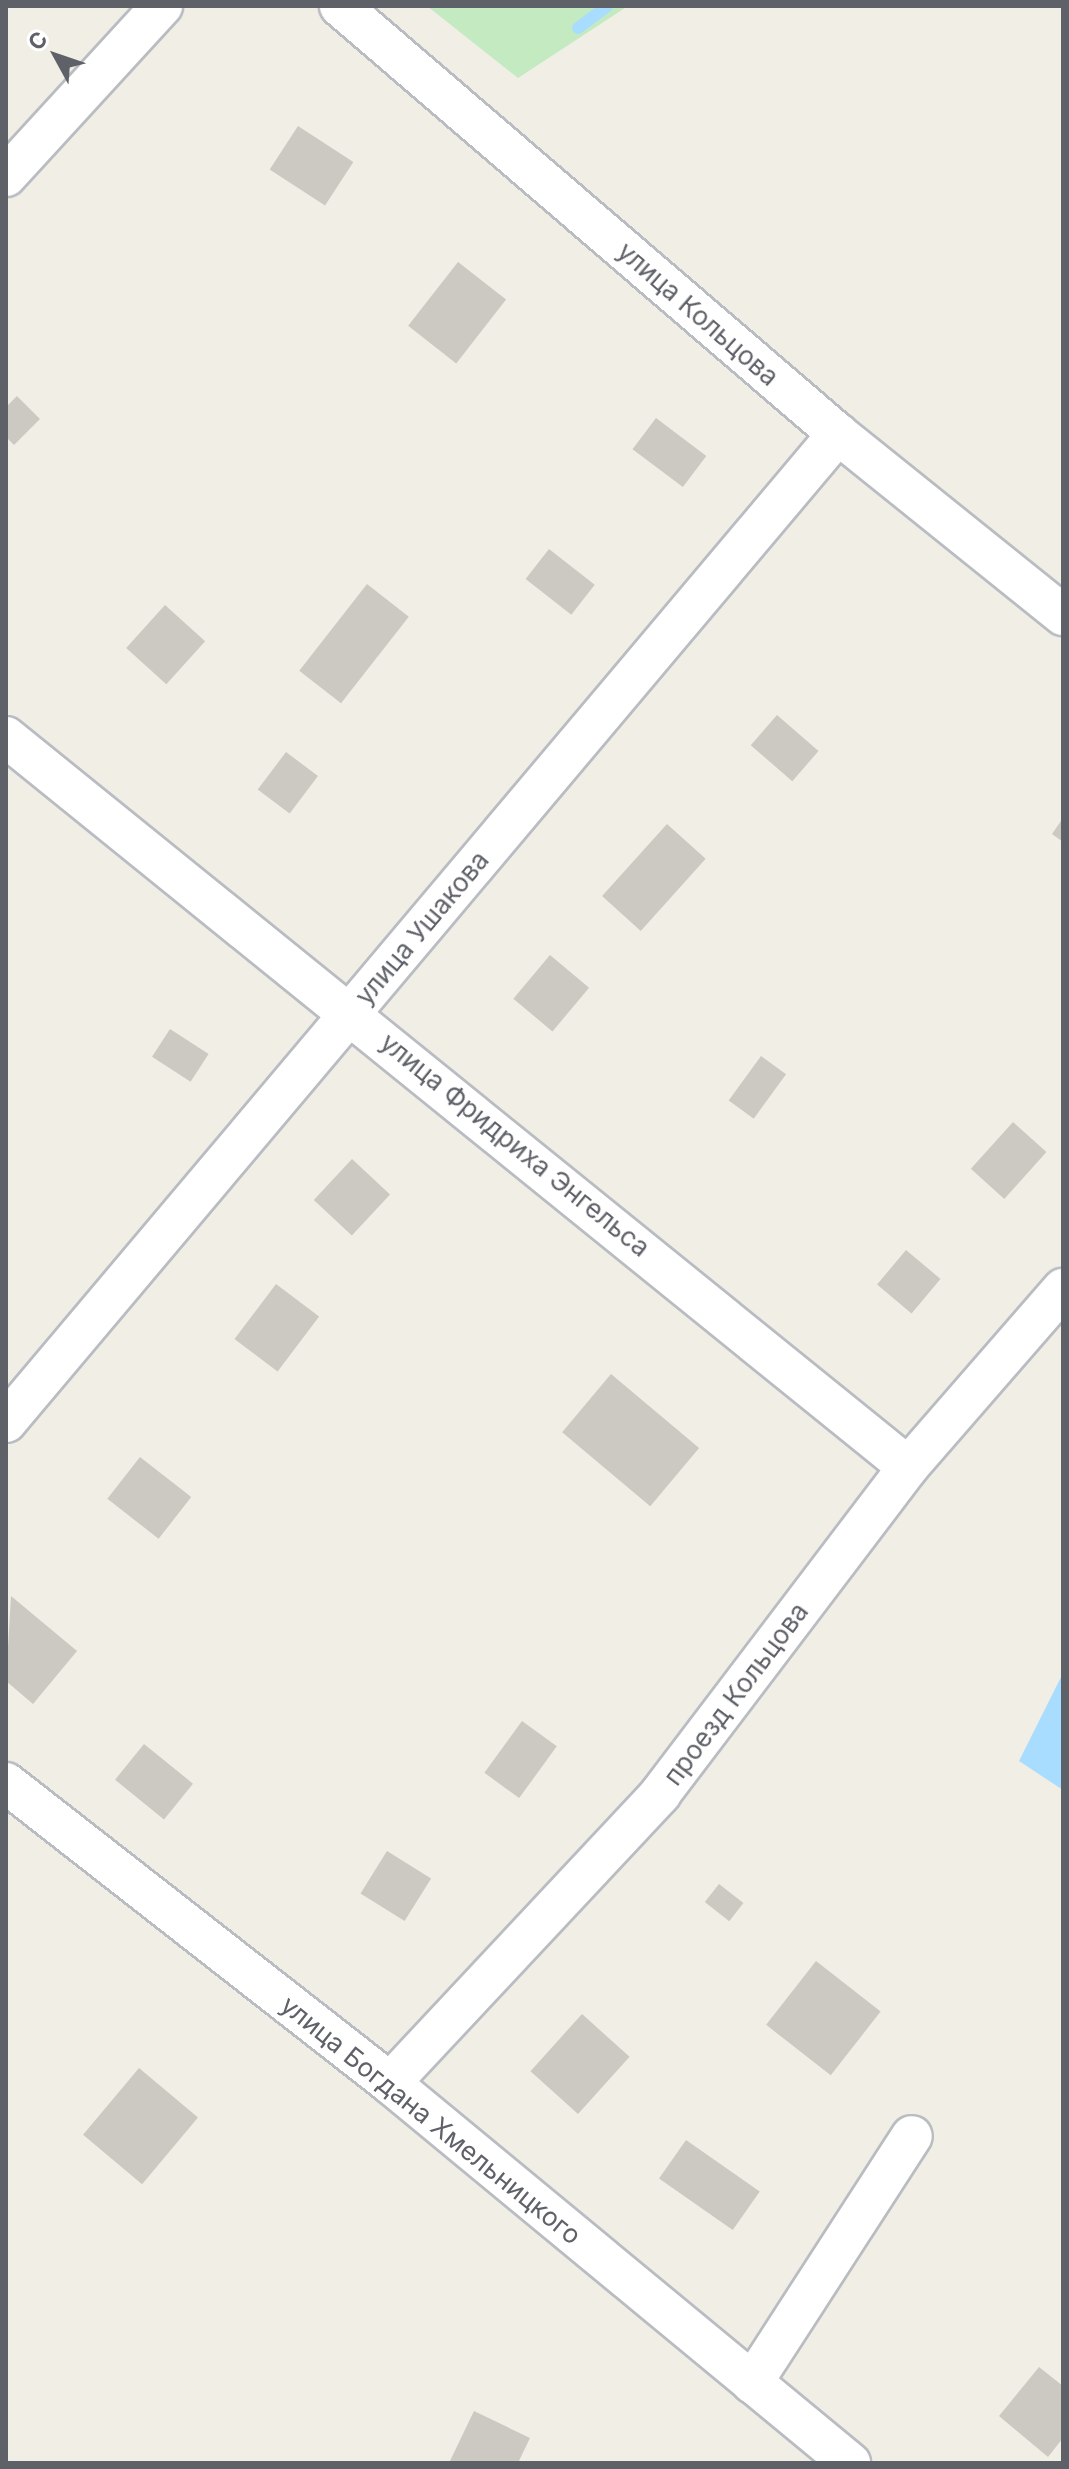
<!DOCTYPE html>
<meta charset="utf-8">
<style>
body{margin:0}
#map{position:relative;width:1069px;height:2469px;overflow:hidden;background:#f1eee6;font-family:Inter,sans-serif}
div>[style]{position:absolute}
.green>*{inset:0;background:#c3eac1}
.water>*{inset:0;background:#a8ddff}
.stream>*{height:12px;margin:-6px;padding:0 6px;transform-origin:6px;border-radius:6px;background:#a8ddff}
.building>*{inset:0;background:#ccc9c3;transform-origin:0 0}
.roads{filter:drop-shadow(2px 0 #b9bcc1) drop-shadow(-2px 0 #b9bcc1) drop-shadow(0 2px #b9bcc1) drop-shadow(0 -2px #b9bcc1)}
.minor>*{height:40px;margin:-20px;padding:0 20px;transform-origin:20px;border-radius:20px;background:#fff}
span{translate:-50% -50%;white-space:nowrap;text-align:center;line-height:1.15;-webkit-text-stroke:7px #fff;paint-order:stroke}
.street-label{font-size:26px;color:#5e6268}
.frame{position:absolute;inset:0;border:8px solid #5e6268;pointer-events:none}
.north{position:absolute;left:16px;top:16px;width:80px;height:80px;-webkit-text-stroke:6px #fff;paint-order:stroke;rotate:310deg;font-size:22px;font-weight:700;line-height:32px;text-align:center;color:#5e6268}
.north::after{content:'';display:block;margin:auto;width:28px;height:36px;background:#5e6268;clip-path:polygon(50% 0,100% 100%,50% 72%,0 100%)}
</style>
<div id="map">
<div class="green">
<i style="clip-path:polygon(427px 6px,628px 6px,518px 78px)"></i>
</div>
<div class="water">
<i style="clip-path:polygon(1063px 1673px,1063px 1790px,1019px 1761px)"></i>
</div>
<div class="stream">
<i style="left:578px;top:28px;width:36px;rotate:-37deg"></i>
</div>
<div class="building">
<i style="left:298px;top:126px;width:66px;height:52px;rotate:33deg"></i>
<i style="left:458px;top:262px;width:61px;height:81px;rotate:38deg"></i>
<i style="clip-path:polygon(17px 396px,40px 419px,14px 445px,6px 437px,6px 407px)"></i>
<i style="left:656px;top:418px;width:63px;height:39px;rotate:37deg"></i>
<i style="left:549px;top:549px;width:58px;height:38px;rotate:38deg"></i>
<i style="left:367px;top:584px;width:53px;height:110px;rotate:38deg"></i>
<i style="left:165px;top:605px;width:54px;height:58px;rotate:42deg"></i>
<i style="left:777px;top:715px;width:55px;height:40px;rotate:41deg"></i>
<i style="left:286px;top:752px;width:40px;height:47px;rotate:37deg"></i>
<i style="clip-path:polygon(1063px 818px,1063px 842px,1052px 834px)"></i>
<i style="left:667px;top:824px;width:52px;height:97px;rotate:42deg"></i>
<i style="left:550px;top:955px;width:51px;height:57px;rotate:40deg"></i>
<i style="left:170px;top:1029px;width:46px;height:33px;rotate:33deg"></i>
<i style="left:761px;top:1056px;width:31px;height:55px;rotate:36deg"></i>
<i style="left:1013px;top:1122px;width:45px;height:63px;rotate:42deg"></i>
<i style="left:352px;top:1159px;width:52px;height:56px;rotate:43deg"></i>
<i style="left:906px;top:1250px;width:45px;height:45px;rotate:40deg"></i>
<i style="left:276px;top:1284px;width:54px;height:69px;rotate:37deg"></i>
<i style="left:611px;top:1374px;width:115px;height:76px;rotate:40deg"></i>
<i style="left:140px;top:1457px;width:65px;height:53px;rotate:38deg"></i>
<i style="clip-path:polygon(11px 1596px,77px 1651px,33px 1704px,6px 1681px)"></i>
<i style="left:522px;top:1721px;width:43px;height:64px;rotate:36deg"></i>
<i style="left:144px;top:1744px;width:63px;height:46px;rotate:39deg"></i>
<i style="left:387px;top:1851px;width:52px;height:50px;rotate:32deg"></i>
<i style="left:719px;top:1884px;width:31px;height:23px;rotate:38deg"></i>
<i style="left:816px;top:1961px;width:82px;height:81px;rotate:38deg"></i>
<i style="left:582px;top:2014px;width:64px;height:77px;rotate:42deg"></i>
<i style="left:139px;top:2068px;width:77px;height:87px;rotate:40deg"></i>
<i style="left:686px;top:2140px;width:90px;height:47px;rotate:35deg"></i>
<i style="clip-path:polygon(1039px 2367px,1063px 2386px,1063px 2438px,1048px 2457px,999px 2416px)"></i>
<i style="clip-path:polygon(474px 2411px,530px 2438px,518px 2463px,449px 2463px)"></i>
</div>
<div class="roads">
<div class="minor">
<i style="left:340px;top:6px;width:657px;rotate:40.68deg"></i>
<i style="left:838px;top:434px;width:289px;rotate:38.8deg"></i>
<i style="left:6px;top:176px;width:231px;rotate:-47.5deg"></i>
<i style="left:6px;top:737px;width:1160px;rotate:38.98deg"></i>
<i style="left:6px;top:1422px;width:1292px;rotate:-49.9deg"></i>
<i style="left:6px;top:1783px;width:487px;rotate:38deg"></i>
<i style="left:390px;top:2083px;width:597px;rotate:39.56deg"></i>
<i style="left:390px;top:2083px;width:396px;rotate:-46.9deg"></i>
<i style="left:660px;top:1794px;width:410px;rotate:-52.8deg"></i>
<i style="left:908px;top:1467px;width:236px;rotate:-49deg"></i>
<i style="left:752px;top:2383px;width:294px;rotate:-57.1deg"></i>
</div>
</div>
<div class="street-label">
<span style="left:698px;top:314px;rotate:41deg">улица Кольцова</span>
<span style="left:422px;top:928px;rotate:-50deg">улица Ушакова</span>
<span style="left:515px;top:1145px;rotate:39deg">улица Фридриха Энгельса</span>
<span style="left:736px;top:1694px;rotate:-53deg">проезд Кольцова</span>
<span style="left:431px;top:2120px;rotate:39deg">улица Богдана Хмельницкого</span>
</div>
<div class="frame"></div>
<div class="north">С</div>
</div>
